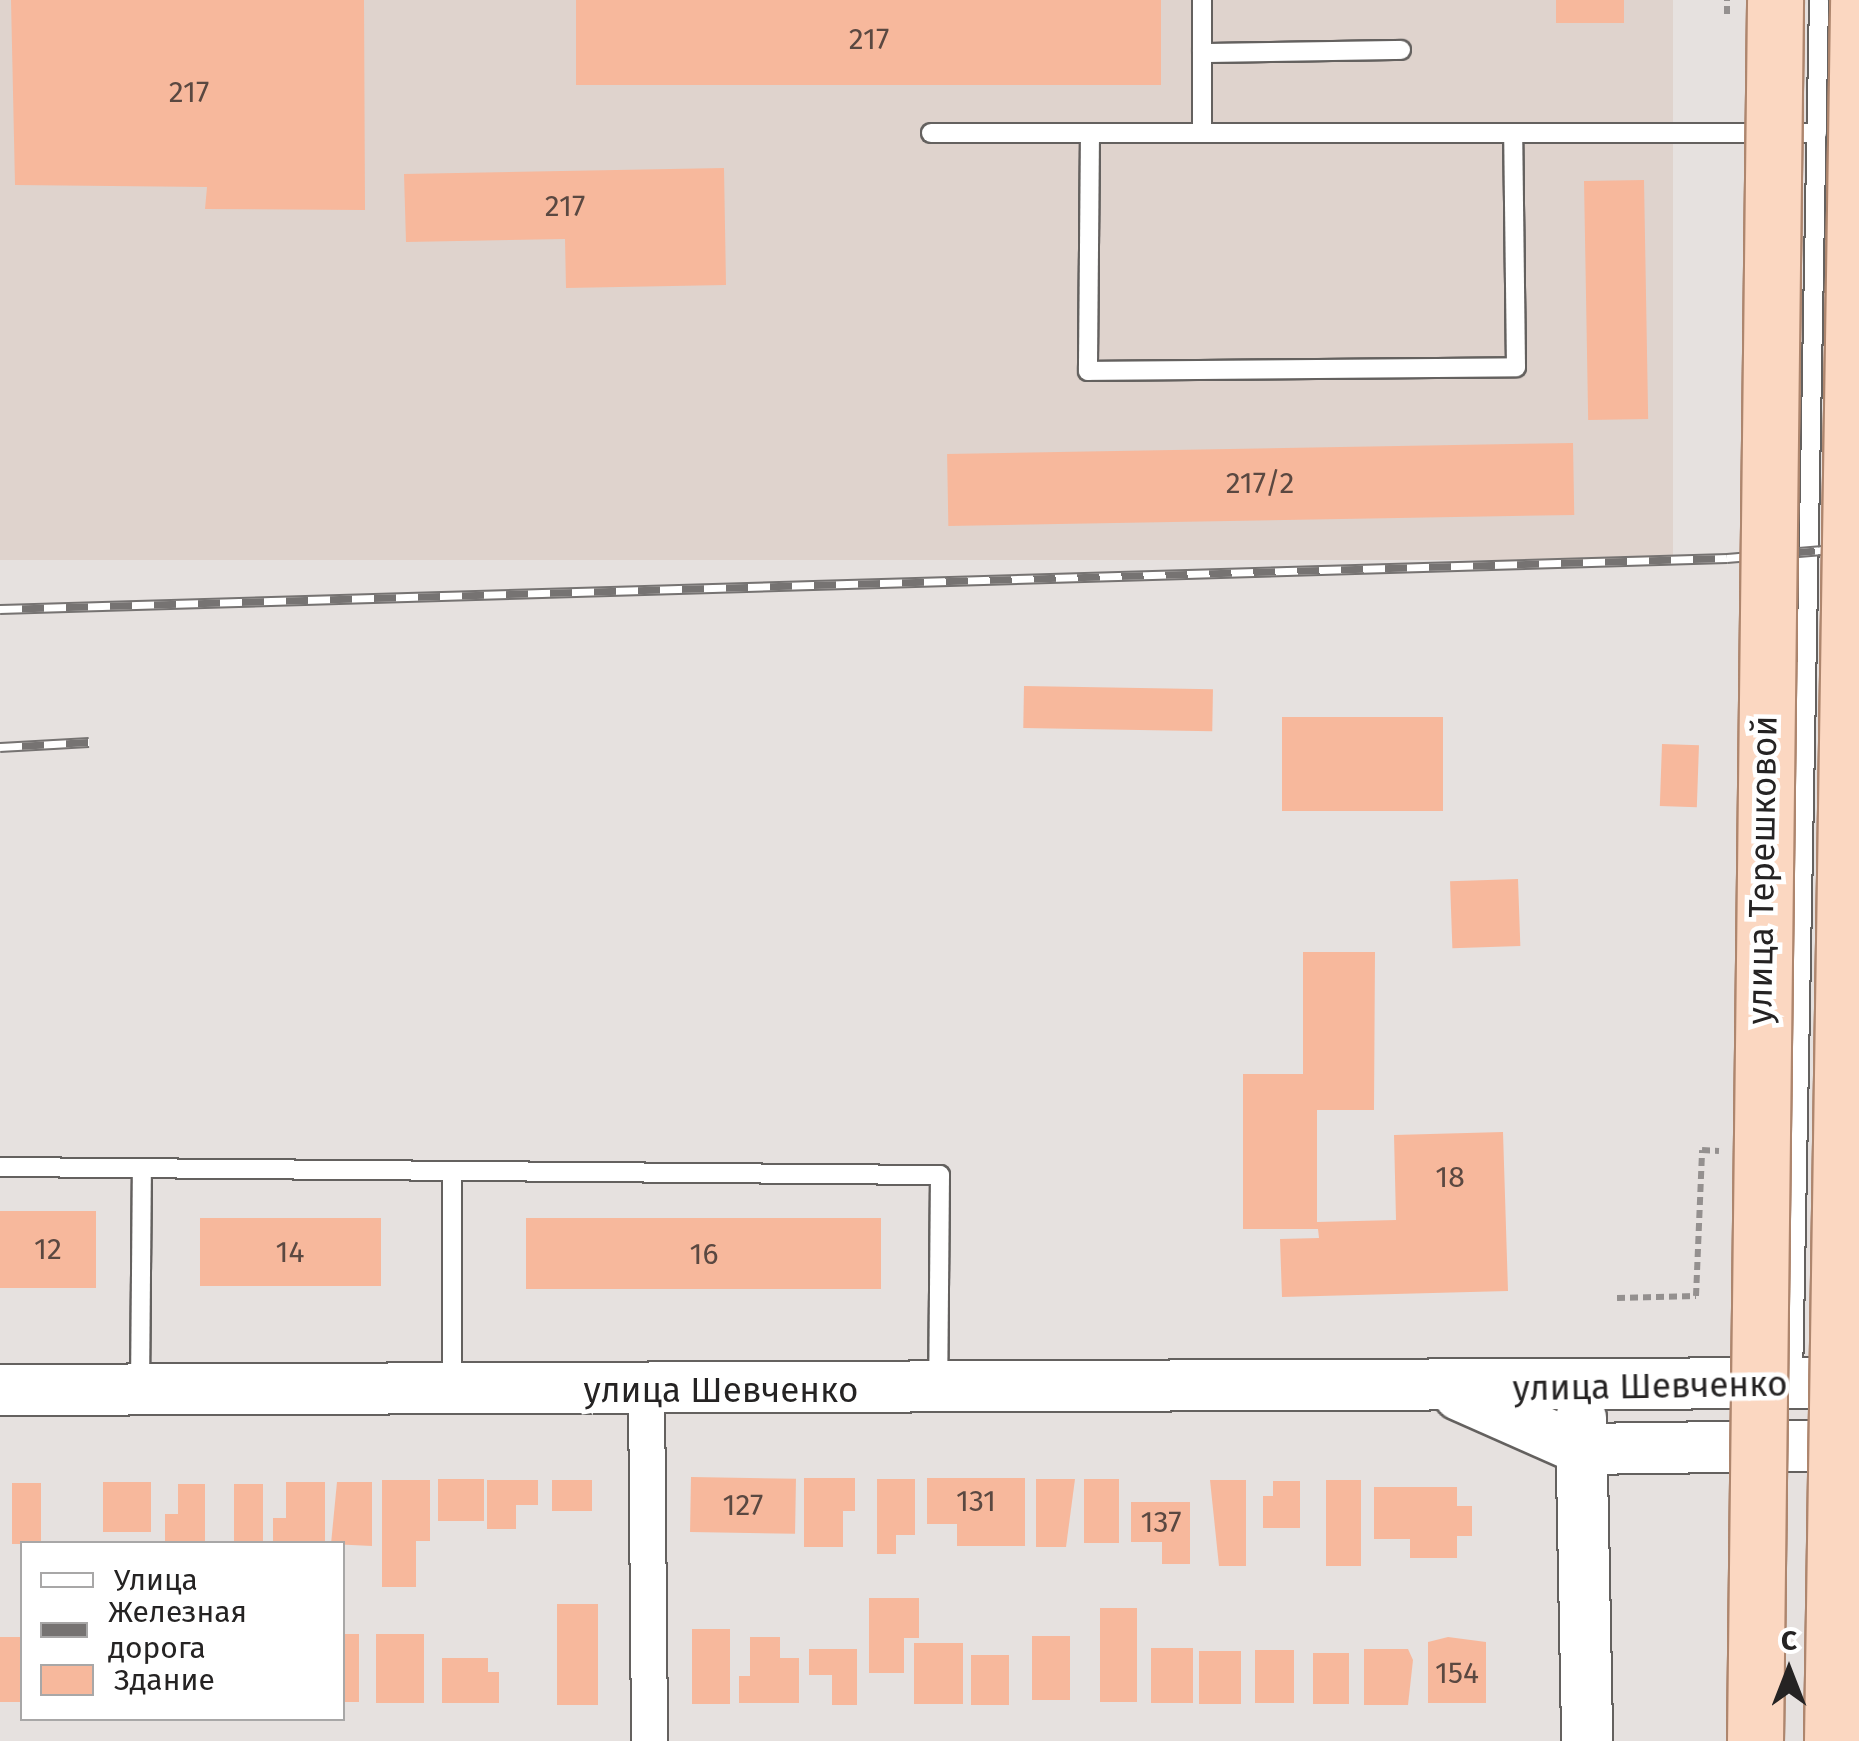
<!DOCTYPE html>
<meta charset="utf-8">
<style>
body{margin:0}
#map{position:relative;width:1859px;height:1741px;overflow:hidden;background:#e6e1df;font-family:"Fira Sans",sans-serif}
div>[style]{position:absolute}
.built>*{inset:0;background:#dfd3cd;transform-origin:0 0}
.building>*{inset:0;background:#f7b89c;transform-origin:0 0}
.path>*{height:6px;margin-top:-3px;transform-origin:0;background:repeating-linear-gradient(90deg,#94908f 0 8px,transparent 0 13px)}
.roads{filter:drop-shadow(2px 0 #64615f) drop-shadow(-2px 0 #64615f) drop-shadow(0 2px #64615f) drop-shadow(0 -2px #64615f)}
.service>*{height:18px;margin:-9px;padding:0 9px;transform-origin:9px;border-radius:9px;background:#fff}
.minor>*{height:35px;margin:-17.5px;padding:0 17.5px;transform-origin:17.5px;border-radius:17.5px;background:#fff}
.secondary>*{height:50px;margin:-25px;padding:0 25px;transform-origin:25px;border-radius:25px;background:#fff}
.rail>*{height:11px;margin-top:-5.5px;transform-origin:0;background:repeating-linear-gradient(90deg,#fff 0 22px,#767372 0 44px);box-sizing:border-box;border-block:2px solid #767372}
.bridges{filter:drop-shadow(2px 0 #ae866e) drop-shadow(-2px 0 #ae866e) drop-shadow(0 2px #ae866e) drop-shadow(0 -2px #ae866e)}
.primary-bridge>*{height:55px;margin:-27.5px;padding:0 27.5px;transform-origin:27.5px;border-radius:27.5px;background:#fbd7c1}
span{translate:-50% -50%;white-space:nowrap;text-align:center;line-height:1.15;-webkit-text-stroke:9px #fff;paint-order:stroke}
.number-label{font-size:30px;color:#5a4841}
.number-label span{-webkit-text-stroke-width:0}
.street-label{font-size:35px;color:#252323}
.legend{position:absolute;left:20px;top:1541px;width:325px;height:180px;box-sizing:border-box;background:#fff;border:2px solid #a8a7a7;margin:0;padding:12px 18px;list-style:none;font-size:30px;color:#252323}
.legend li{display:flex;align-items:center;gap:20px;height:50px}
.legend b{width:50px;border:2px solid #a8a7a7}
.north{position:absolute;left:1739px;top:1621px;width:100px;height:100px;-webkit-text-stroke:8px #fff;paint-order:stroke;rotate:0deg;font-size:28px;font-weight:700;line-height:40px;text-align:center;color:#252323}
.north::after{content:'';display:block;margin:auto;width:35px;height:45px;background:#252323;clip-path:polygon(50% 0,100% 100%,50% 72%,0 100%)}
</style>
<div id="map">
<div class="built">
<i style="left:0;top:0;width:1673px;height:560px"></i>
</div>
<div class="building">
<i style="clip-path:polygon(11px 0,364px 0,365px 210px,205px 209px,207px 187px,15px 185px)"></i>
<i style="left:576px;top:0;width:585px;height:85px"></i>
<i style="left:1556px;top:0;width:68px;height:23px"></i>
<i style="clip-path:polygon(724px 168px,726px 285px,566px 288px,565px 239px,406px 242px,404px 174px)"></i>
<i style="left:1644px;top:180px;width:239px;height:60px;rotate:89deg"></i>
<i style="left:1573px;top:443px;width:72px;height:626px;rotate:89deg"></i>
<i style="left:1024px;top:686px;width:189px;height:42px;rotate:1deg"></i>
<i style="left:1282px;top:717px;width:161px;height:94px"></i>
<i style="left:1662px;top:744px;width:37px;height:62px;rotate:2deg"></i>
<i style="left:1518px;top:879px;width:67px;height:68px;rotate:88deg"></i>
<i style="clip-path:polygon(1303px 952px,1375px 952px,1374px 1110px,1317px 1110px,1317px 1222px,1396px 1220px,1394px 1135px,1503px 1132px,1508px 1291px,1282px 1297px,1280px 1239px,1319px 1238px,1318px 1229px,1243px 1229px,1243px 1074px,1303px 1074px)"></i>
<i style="left:0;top:1211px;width:96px;height:77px"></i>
<i style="left:200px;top:1218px;width:181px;height:68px"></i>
<i style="left:526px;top:1218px;width:355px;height:71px"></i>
<i style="left:691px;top:1477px;width:105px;height:55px;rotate:1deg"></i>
<i style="clip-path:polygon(804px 1478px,855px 1478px,855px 1511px,843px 1511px,843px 1547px,804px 1547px)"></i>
<i style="clip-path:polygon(927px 1478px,1025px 1478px,1025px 1546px,957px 1546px,957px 1524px,927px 1524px)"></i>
<i style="left:438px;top:1479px;width:46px;height:42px"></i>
<i style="clip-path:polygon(877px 1479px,915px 1479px,915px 1535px,896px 1535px,896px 1554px,877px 1554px)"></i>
<i style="clip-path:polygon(1036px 1479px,1075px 1479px,1066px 1547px,1036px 1547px)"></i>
<i style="left:1084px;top:1479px;width:35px;height:64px"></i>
<i style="clip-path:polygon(382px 1480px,430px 1480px,430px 1541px,416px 1541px,416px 1587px,382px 1587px)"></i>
<i style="clip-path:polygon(487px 1480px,538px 1480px,538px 1505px,516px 1505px,516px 1529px,487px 1529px)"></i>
<i style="left:552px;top:1480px;width:40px;height:31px"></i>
<i style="clip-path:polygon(1210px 1480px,1246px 1480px,1246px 1566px,1219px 1566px)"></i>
<i style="left:1326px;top:1480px;width:35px;height:86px"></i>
<i style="clip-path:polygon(1273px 1481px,1300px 1481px,1300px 1528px,1263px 1528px,1263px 1496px,1273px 1496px)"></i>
<i style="left:103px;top:1482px;width:48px;height:50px"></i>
<i style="clip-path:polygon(286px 1482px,325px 1482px,325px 1544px,273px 1544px,273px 1518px,286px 1518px)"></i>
<i style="clip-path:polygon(337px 1482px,372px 1482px,372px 1546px,331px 1544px)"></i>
<i style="left:12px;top:1483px;width:29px;height:61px"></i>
<i style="clip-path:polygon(178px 1484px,205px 1484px,205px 1544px,165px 1544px,165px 1514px,178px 1514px)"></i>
<i style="left:234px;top:1484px;width:29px;height:60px"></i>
<i style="clip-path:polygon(1374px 1487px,1457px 1487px,1457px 1506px,1472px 1506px,1472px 1536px,1457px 1536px,1457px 1558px,1410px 1558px,1410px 1539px,1374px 1539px)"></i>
<i style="clip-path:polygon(1131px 1502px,1190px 1502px,1190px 1564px,1162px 1564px,1162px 1542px,1131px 1542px)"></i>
<i style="clip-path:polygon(869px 1598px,919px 1598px,919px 1638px,904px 1638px,904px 1673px,869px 1673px)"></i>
<i style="left:557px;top:1604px;width:41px;height:101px"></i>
<i style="left:1100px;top:1608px;width:37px;height:94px"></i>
<i style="left:692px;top:1629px;width:38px;height:75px"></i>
<i style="left:342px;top:1634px;width:17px;height:68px"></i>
<i style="left:376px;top:1634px;width:48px;height:69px"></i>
<i style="left:1032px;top:1636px;width:38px;height:64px"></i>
<i style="left:0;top:1637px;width:22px;height:65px"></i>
<i style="clip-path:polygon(750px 1637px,780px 1637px,780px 1658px,799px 1658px,799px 1703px,739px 1703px,739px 1676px,750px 1676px)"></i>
<i style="clip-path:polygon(1448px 1637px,1486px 1642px,1486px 1703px,1428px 1703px,1428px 1642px)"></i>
<i style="left:914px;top:1643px;width:49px;height:61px"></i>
<i style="left:1151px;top:1648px;width:42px;height:55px"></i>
<i style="clip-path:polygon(809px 1649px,857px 1649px,857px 1705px,832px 1705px,832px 1675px,809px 1675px)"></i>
<i style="clip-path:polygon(1364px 1649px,1408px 1649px,1413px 1660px,1408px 1705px,1364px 1705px)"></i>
<i style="left:1255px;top:1650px;width:39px;height:53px"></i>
<i style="left:1199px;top:1651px;width:42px;height:53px"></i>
<i style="left:1313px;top:1653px;width:36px;height:51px"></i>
<i style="left:971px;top:1655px;width:38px;height:50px"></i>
<i style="clip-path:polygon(442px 1658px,488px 1658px,488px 1672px,499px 1672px,499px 1703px,442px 1703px)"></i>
</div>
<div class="path">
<i style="left:1727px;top:14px;width:14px;rotate:-90deg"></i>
<i style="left:1617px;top:1298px;width:79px;rotate:-1.5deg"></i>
<i style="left:1696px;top:1296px;width:146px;rotate:-87.6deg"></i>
<i style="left:1702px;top:1150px;width:17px;rotate:3deg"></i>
</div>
<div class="roads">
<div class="service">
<i style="left:1202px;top:0;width:133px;rotate:90deg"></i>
<i style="left:1202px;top:53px;width:199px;rotate:-0.9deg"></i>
<i style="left:931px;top:133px;width:886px"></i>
<i style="left:1090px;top:133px;width:238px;rotate:90.5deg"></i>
<i style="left:1088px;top:371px;width:428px;rotate:-0.5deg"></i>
<i style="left:1516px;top:367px;width:234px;rotate:-90.7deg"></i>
<i style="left:0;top:1167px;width:940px;rotate:0.49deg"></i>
<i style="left:940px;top:1175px;width:209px;rotate:90.5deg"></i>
<i style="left:452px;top:1171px;width:214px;rotate:90deg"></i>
<i style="left:1793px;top:1379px;width:1379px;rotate:-88.92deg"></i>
<i style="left:140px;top:1388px;width:220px;rotate:-89.5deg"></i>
</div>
<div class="minor">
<i style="left:646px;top:1390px;width:351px;rotate:89.5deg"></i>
</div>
<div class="secondary">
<i style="left:0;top:1390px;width:1859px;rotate:-0.22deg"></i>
<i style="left:1459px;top:1395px;width:133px;rotate:23.9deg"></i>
<i style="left:1581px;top:1449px;width:278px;rotate:-0.8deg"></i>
<i style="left:1581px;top:1418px;width:323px;rotate:88.9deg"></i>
</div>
</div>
<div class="rail">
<i style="left:0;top:609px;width:1728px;rotate:-1.69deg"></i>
<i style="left:1727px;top:558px;width:132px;rotate:-4.8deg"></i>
<i style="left:0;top:747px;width:89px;rotate:-3.2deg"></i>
</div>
<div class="bridges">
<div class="primary-bridge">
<i style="left:1755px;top:1741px;width:1741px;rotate:-89.34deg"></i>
<i style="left:1832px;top:1741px;width:1741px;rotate:-89.14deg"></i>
</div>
</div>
<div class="number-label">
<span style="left:869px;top:39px">217</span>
<span style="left:189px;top:92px">217</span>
<span style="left:565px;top:206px">217</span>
<span style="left:1260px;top:483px">217/2</span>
<span style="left:1450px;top:1177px">18</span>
<span style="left:48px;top:1249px">12</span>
<span style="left:290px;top:1252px">14</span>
<span style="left:704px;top:1254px">16</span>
<span style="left:976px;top:1501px">131</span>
<span style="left:743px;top:1505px">127</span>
<span style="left:1161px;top:1522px">137</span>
<span style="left:1457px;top:1673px">154</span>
</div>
<div class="street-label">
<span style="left:1762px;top:870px;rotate:-89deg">улица Терешковой</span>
<span style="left:1650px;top:1386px;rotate:-1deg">улица Шевченко</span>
<span style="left:721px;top:1390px">улица Шевченко</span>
</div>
<ul class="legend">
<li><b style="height:12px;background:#fff"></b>Улица</li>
<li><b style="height:12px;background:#767372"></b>Железная дорога</li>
<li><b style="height:28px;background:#f7b89c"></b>Здание</li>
</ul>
<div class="north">С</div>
</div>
